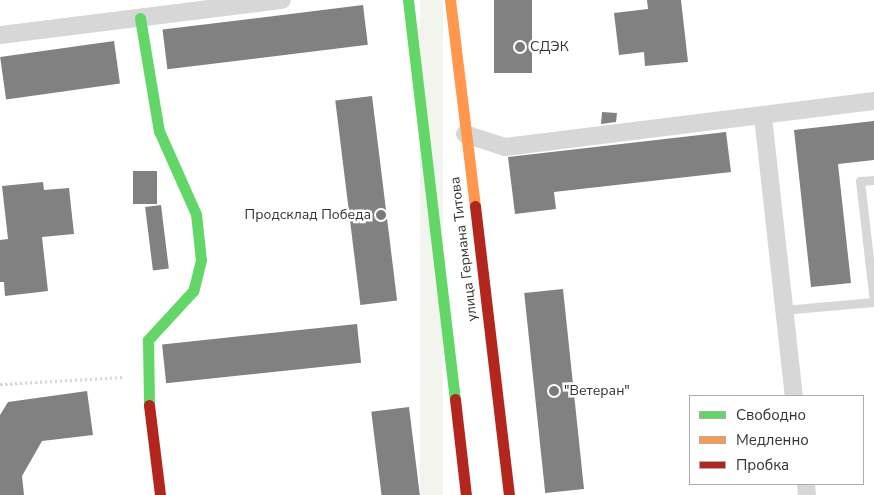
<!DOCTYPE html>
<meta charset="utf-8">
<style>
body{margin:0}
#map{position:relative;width:874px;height:495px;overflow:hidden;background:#fff;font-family:"Nunito Sans",sans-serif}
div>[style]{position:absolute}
.green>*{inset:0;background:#f1f5ed;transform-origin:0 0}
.building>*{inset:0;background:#818181;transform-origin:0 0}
.path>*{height:3px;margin-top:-1.5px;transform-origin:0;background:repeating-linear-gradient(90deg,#d6d6d6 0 2.5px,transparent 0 5px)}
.lane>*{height:9px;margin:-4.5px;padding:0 4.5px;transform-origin:4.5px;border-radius:4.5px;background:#d7d7d7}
.street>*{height:18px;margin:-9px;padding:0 9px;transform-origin:9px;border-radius:9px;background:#d7d7d7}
.fast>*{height:11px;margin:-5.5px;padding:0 5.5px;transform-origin:5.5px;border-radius:5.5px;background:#63d668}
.slow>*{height:11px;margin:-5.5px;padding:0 5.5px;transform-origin:5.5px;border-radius:5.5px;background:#ff974d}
.jam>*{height:11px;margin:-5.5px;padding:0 5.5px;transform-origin:5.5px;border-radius:5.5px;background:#b3261e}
.dots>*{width:14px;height:14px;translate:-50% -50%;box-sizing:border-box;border:2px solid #fff;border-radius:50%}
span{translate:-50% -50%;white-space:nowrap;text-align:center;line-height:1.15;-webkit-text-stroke:5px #fff;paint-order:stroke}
.poi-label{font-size:14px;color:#333}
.left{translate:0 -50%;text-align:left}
.right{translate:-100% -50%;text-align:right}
.street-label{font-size:14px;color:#333}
.legend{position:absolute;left:689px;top:395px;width:175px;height:90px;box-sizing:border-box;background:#fff;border:1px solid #adadad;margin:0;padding:6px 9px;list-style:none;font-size:15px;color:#333}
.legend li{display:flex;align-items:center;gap:10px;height:25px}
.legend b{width:25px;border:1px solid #adadad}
</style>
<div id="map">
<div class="green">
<i style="left:420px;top:0;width:23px;height:498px"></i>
</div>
<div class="building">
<i style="left:494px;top:0;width:38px;height:73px"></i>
<i style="clip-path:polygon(647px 0,681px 0,688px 62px,645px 66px,644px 52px,619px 55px,614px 13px,648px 9px)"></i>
<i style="left:363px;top:5px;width:40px;height:202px;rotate:83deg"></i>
<i style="left:114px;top:41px;width:43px;height:115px;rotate:82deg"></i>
<i style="left:372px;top:96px;width:206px;height:37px;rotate:83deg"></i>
<i style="clip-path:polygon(602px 112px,617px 113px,616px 122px,601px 124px)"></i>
<i style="clip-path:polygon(874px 121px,874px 160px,838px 164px,851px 283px,811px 287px,794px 130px)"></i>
<i style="clip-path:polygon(726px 132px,731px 172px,554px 192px,556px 209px,515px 214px,508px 157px)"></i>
<i style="left:133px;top:171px;width:24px;height:33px"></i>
<i style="clip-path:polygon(43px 182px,44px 190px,69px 188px,74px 234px,42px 237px,48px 291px,5px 296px,4px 282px,0 282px,0 240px,8px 239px,2px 186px)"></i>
<i style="left:161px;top:205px;width:64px;height:16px;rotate:83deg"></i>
<i style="left:563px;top:289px;width:201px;height:39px;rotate:84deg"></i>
<i style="left:357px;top:324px;width:39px;height:196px;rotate:84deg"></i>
<i style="clip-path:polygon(87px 391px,93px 435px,42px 441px,22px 476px,24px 495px,0 495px,0 415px,8px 402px)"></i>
<i style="left:409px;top:407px;width:89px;height:38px;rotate:83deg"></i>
</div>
<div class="path">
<i style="left:0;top:384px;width:124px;rotate:-3.2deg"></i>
</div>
<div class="lane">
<i style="left:783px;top:310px;width:91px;rotate:-5deg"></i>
<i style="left:874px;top:302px;width:122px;rotate:-96.6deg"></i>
<i style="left:860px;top:181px;width:14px;rotate:-4deg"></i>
</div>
<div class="street">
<i style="left:0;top:35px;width:284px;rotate:-7.1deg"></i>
<i style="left:763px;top:117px;width:281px;rotate:83.7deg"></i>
<i style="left:465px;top:134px;width:42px;rotate:18deg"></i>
<i style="left:505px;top:147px;width:372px;rotate:-7.1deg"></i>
<i style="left:806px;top:484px;width:11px;rotate:85deg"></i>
</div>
<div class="fast">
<i style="left:408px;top:0;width:402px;rotate:83.3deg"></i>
<i style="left:140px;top:18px;width:115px;rotate:80.5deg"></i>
<i style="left:159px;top:131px;width:91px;rotate:66deg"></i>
<i style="left:196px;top:214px;width:46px;rotate:83.8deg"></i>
<i style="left:201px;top:260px;width:32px;rotate:104deg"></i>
<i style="left:193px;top:291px;width:67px;rotate:132.6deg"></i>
<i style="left:148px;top:340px;width:65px;rotate:89.1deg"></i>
</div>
<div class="slow">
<i style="left:450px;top:0;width:208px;rotate:83.1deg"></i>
</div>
<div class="jam">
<i style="left:475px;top:206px;width:291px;rotate:83.3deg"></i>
<i style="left:455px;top:399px;width:97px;rotate:83.5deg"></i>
<i style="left:149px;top:405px;width:91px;rotate:83deg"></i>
</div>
<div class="dots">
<i style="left:520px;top:47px;background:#7a7a7a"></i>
<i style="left:381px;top:215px;background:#7a7a7a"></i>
<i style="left:554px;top:391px;background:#7a7a7a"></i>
</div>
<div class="poi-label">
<span class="left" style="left:530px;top:47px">СДЭК</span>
<span class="right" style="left:371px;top:215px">Продсклад Победа</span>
<span class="left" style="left:564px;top:391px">"Ветеран"</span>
</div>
<div class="street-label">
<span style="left:464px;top:249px;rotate:-97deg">улица Германа Титова</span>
</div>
<ul class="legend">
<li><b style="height:6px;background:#63d668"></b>Свободно</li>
<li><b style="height:6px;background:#ff974d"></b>Медленно</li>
<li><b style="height:6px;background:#b3261e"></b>Пробка</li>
</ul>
</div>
